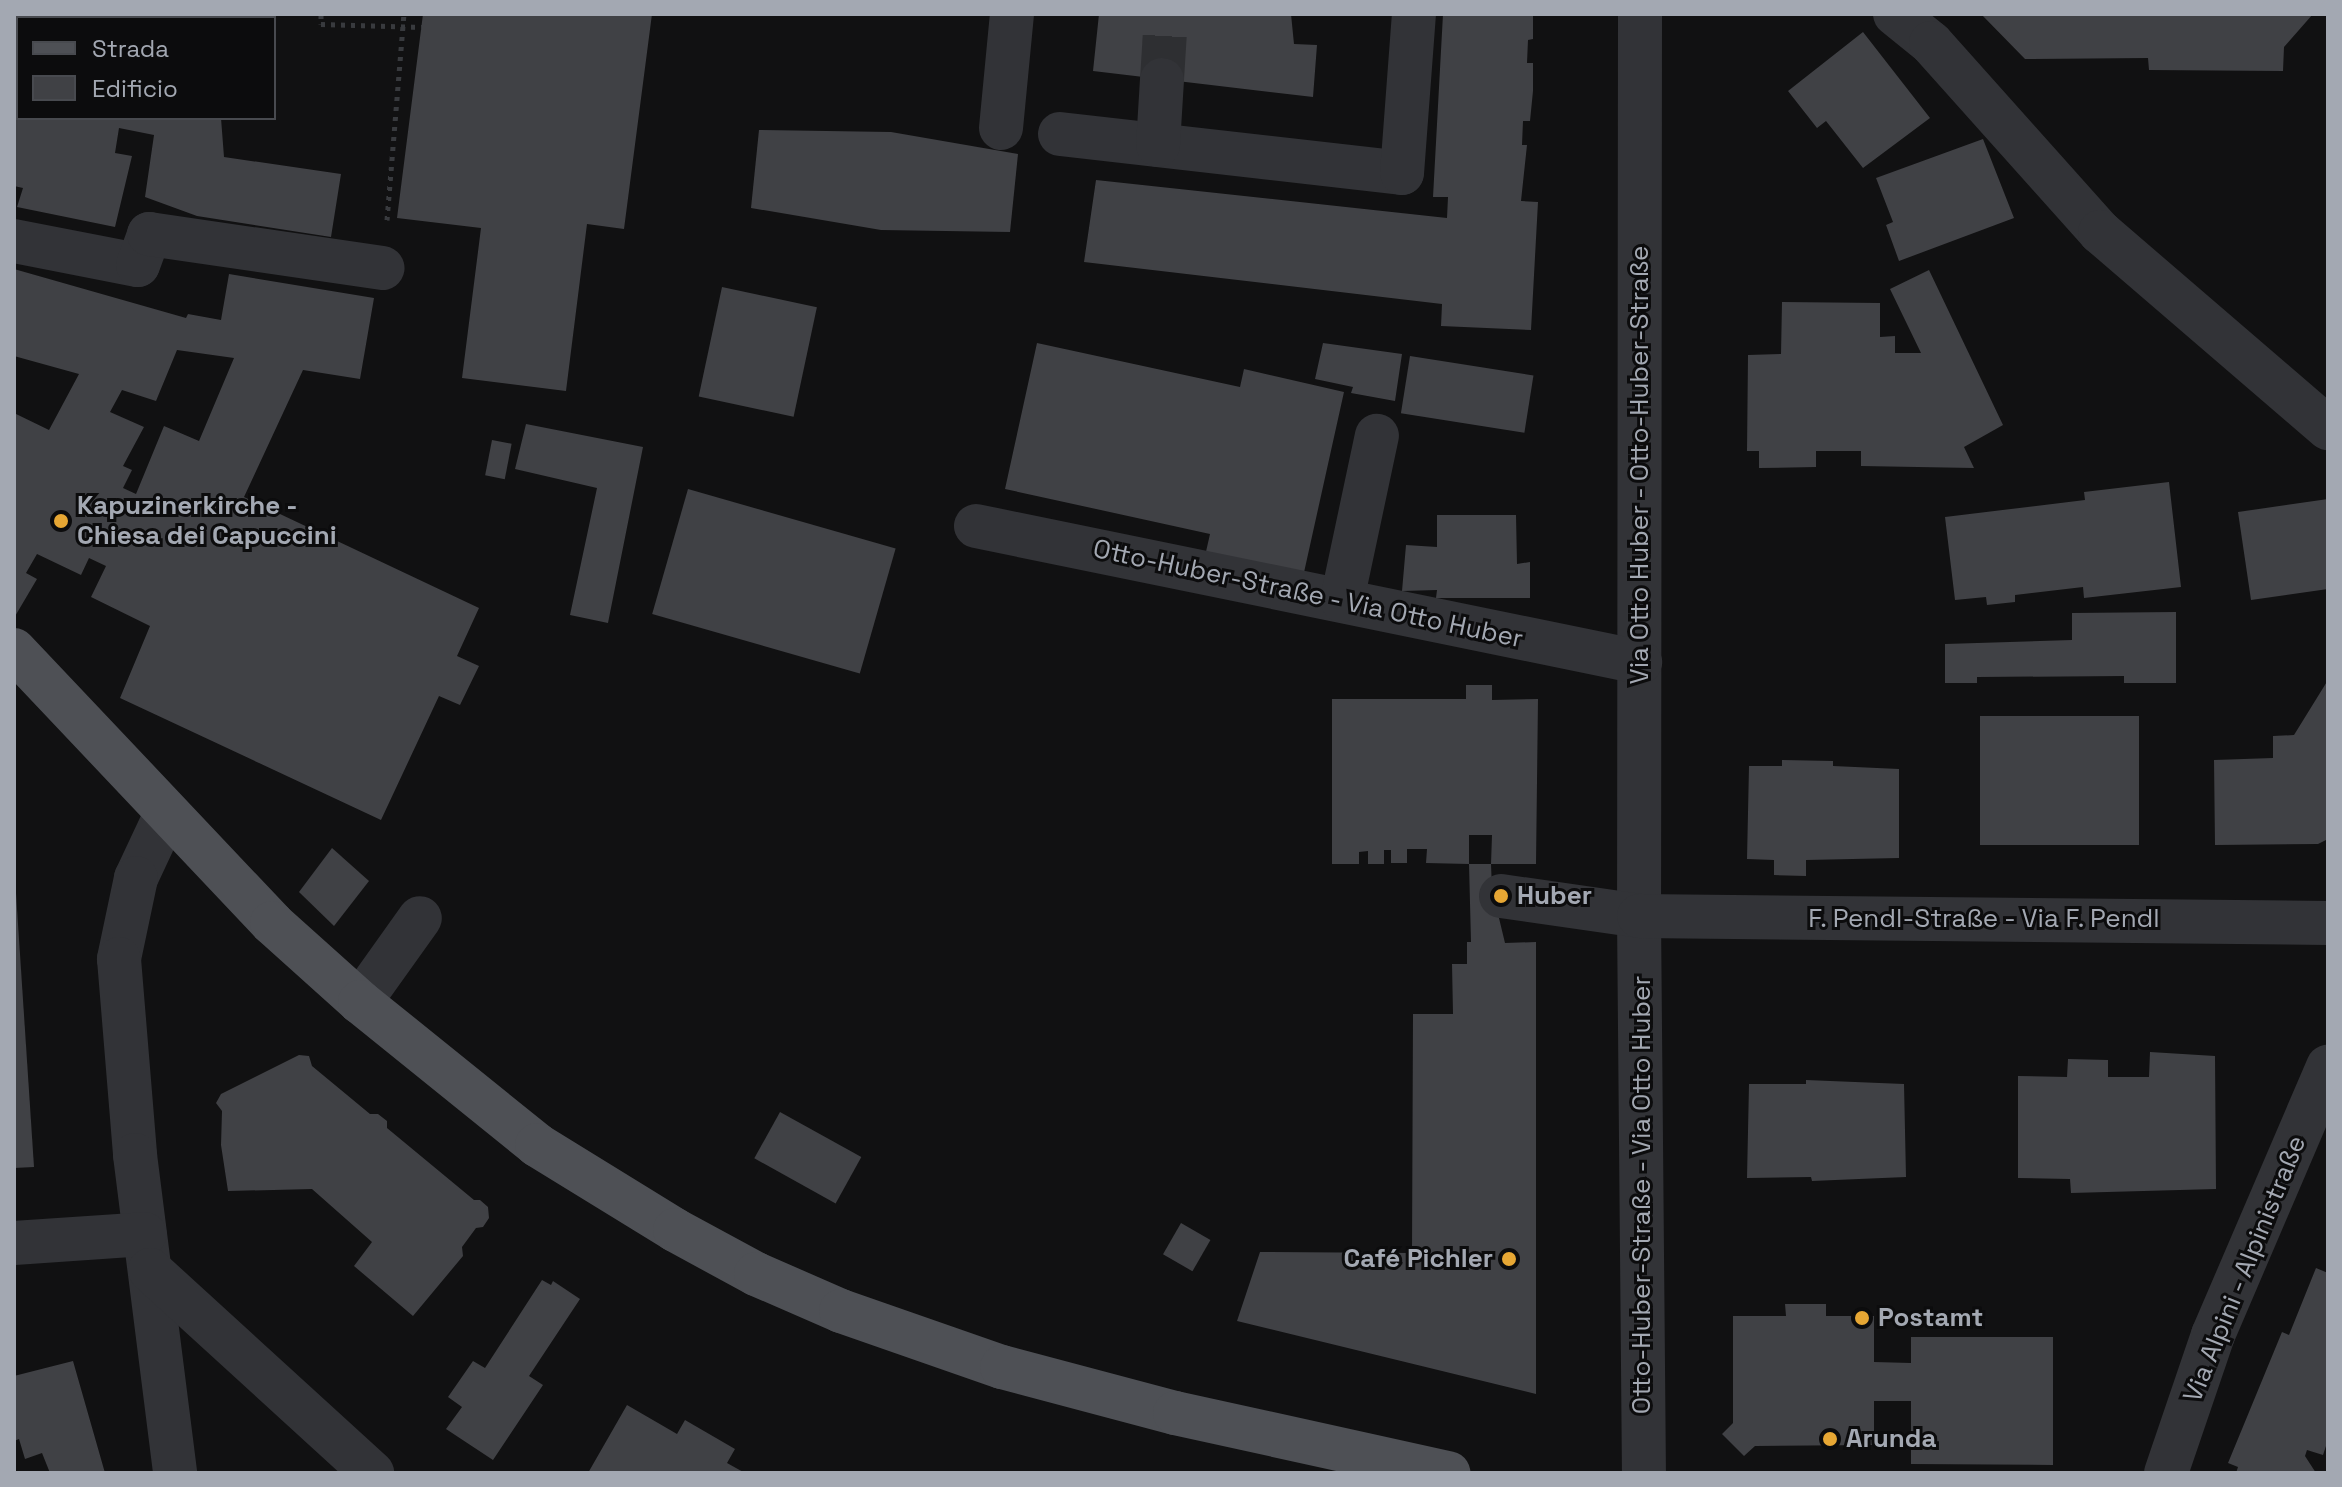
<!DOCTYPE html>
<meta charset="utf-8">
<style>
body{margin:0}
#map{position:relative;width:2342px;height:1487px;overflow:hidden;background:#111112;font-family:"Space Grotesk",sans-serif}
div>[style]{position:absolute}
.building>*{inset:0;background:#404145;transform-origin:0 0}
.minor-tunnel>*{height:44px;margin-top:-22px;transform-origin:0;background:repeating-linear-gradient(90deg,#2e2f32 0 44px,transparent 0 66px)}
.path>*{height:5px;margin-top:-2.5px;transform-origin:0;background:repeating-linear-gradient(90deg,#383a3e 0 4px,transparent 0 10px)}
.minor>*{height:44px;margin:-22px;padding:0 22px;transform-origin:22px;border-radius:22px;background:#323337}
.major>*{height:44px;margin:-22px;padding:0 22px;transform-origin:22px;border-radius:22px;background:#4e5055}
.dots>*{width:22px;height:22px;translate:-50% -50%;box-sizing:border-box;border:4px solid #0c0c0d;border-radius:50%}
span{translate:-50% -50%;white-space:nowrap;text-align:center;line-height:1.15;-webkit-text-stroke:6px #0c0c0d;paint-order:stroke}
.street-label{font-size:26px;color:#a3a8b2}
.poi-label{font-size:26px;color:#a3a8b2;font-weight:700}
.left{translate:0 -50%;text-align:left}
.right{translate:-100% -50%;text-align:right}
.frame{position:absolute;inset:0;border:16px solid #a3a8b2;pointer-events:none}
.legend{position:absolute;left:16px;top:16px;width:260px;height:104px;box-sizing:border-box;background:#0c0c0d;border:2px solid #484a4f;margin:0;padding:10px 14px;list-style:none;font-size:24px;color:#a3a8b2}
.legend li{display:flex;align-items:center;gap:16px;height:40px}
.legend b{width:40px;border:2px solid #484a4f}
</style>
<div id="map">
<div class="building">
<i style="clip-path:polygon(14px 14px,77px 14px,78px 18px,18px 18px,18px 118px,221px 118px,224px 157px,341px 174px,331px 237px,197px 216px,145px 197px,154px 135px,119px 128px,115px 153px,132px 156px,115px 227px,17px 207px,23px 188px,14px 186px)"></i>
<i style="left:138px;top:14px;width:124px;height:4px"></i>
<i style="clip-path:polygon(423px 14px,652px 14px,624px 229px,587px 224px,566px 391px,462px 378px,481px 228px,397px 218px)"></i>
<i style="clip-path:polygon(1099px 14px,1291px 14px,1294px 44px,1317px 45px,1313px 97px,1093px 71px)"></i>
<i style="clip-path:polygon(1443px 14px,1533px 14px,1533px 39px,1528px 40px,1527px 63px,1533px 63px,1533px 91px,1530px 121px,1523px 121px,1522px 145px,1527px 145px,1521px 201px,1538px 202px,1531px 330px,1441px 326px,1442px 304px,1084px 262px,1096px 180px,1447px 218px,1448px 197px,1433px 197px)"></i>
<i style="clip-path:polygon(1981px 14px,2313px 14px,2284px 47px,2283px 71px,2149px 70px,2148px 58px,2025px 59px)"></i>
<i style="clip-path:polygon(1863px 32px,1930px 118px,1863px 168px,1826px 121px,1817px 128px,1788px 91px)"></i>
<i style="clip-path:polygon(759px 130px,891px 132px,1018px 154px,1010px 232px,881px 230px,751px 208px)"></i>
<i style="clip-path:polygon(1983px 139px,2014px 218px,1899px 261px,1886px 225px,1893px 222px,1876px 178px)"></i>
<i style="clip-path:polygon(evenodd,14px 269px,186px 318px,188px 314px,221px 320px,229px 274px,374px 298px,360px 379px,303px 370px,244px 497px,479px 608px,457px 656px,479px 666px,460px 705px,439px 696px,381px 820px,120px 698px,150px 626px,91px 597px,106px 566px,89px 558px,81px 575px,37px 554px,26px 573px,37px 579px,14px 618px,14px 413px,49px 430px,79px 374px,14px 356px,14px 269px,177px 350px,234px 358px,199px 441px,164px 426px,136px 494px,123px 488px,132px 470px,123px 466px,144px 427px,110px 412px,122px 390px,156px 401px,177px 350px)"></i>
<i style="clip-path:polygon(1929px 270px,2003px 425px,1964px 447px,1974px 468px,1861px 466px,1861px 451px,1816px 451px,1816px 467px,1759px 468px,1759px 451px,1747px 451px,1748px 355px,1781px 354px,1782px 302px,1880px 303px,1880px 337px,1895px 336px,1895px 353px,1921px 353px,1890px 289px)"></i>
<i style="left:722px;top:287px;width:97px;height:112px;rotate:12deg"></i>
<i style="clip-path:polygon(1037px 343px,1240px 387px,1244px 369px,1344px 392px,1303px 577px,1205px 556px,1210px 534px,1005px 489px)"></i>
<i style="clip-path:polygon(1323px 343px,1402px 354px,1395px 401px,1351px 393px,1353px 387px,1315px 379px)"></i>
<i style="left:1410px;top:356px;width:125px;height:58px;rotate:9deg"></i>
<i style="clip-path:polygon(526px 424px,643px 447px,608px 623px,570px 615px,597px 488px,515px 469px)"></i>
<i style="left:492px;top:440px;width:20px;height:36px;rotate:11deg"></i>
<i style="clip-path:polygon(2169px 482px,2181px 587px,2084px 598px,2083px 587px,2015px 595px,2015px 602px,1987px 605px,1986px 597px,1955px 600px,1945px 517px,2085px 500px,2084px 492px)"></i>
<i style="left:688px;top:489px;width:216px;height:130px;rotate:16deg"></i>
<i style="clip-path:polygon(2328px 499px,2328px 589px,2251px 600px,2238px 512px)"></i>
<i style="clip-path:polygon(1437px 515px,1516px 515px,1517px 564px,1530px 562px,1530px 598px,1436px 598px,1437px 590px,1402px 591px,1406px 545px,1437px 547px)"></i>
<i style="clip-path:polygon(2176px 612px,2176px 683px,2124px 683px,2124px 676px,1977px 677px,1977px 683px,1945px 683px,1945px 644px,2072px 640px,2072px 613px)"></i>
<i style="clip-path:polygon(2328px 680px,2328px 839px,2318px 844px,2215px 845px,2214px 760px,2273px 758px,2273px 736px,2294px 735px)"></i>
<i style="clip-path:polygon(1466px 685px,1492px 685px,1492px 700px,1538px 699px,1536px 864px,1491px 864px,1492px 889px,1505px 943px,1536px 942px,1536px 1394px,1237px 1321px,1260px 1252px,1412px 1253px,1413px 1014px,1453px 1014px,1452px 964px,1467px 964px,1467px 942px,1471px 942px,1469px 864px,1491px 864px,1492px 835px,1469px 835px,1469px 864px,1426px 863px,1427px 849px,1407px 849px,1407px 863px,1391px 863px,1391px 850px,1384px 850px,1384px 864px,1368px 864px,1368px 851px,1359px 852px,1359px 864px,1332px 864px,1332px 699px,1466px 699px)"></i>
<i style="left:1980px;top:716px;width:159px;height:129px"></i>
<i style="clip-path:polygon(1782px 760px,1833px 761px,1833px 766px,1899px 769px,1899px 858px,1806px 860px,1806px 876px,1774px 875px,1774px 860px,1747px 859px,1749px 766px,1782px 766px)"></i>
<i style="clip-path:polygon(332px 848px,369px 881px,334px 926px,299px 892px)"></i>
<i style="clip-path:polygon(14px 863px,34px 1167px,14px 1168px)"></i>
<i style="clip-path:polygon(2150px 1052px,2215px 1056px,2216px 1189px,2071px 1193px,2070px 1179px,2018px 1178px,2018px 1076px,2067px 1077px,2068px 1059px,2108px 1060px,2108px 1077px,2149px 1077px)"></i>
<i style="clip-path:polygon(299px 1055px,309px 1056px,312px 1066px,370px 1114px,378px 1114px,387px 1121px,387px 1128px,474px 1200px,480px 1200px,488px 1207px,489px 1218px,483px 1227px,476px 1228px,462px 1247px,463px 1256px,413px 1316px,354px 1266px,372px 1242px,312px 1189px,228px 1191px,221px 1145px,222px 1111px,216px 1103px,221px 1094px)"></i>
<i style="clip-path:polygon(1806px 1080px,1904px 1084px,1906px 1177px,1812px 1181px,1811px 1177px,1747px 1178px,1749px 1084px,1806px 1084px)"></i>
<i style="left:780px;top:1112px;width:93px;height:53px;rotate:29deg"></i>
<i style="left:1181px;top:1223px;width:34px;height:36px;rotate:30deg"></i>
<i style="clip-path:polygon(2316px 1268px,2328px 1273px,2328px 1440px,2323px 1455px,2307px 1450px,2305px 1456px,2316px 1473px,2236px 1473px,2238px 1467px,2228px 1463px,2282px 1332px,2289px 1335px)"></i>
<i style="clip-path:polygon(542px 1280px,551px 1285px,553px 1281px,580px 1299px,529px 1376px,543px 1385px,493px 1460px,446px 1429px,462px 1407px,448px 1397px,473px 1361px,485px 1368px)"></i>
<i style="clip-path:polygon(1785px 1304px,1826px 1304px,1826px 1316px,1874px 1316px,1874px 1362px,1911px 1363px,1911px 1337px,2053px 1337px,2053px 1465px,1911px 1464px,1911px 1401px,1874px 1401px,1874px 1445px,1755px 1446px,1744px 1456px,1722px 1434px,1733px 1423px,1733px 1316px,1786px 1316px)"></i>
<i style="clip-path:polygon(73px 1361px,105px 1473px,50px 1473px,42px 1453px,25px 1459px,19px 1439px,14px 1441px,14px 1376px)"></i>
<i style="clip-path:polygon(627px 1405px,677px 1434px,685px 1420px,735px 1449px,727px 1463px,745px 1473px,588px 1473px)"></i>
</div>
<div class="minor-tunnel">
<i style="left:1162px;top:80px;width:66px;rotate:-86.5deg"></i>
</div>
<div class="path">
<i style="left:321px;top:14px;width:10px;rotate:90deg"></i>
<i style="left:321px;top:24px;width:101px;rotate:1.7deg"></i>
<i style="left:387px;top:220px;width:207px;rotate:-85.3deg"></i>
</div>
<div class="minor">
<i style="left:1640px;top:14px;width:902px;rotate:90.06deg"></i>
<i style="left:1639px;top:916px;width:557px;rotate:89.49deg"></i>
<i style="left:1895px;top:14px;width:46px;rotate:38.9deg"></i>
<i style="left:1931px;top:43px;width:254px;rotate:48.2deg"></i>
<i style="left:2100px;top:232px;width:301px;rotate:40.7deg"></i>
<i style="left:1001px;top:128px;width:115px;rotate:-84.5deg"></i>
<i style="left:1060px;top:134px;width:344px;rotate:6.5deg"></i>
<i style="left:1402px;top:173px;width:159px;rotate:-85.7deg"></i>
<i style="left:1158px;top:145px;width:65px;rotate:-86.5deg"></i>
<i style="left:14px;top:241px;width:126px;rotate:11deg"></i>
<i style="left:138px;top:265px;width:33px;rotate:-70deg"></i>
<i style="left:149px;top:234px;width:236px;rotate:8.3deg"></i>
<i style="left:976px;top:526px;width:678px;rotate:11.58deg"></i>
<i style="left:1342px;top:600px;width:168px;rotate:-78deg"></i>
<i style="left:166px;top:814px;width:71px;rotate:115.1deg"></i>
<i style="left:136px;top:878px;width:83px;rotate:101.9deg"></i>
<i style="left:119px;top:959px;width:197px;rotate:85.3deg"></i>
<i style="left:135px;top:1155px;width:321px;rotate:82.8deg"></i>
<i style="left:1501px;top:896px;width:139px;rotate:8.2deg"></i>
<i style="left:1639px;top:916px;width:689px;rotate:0.58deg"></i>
<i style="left:360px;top:1002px;width:103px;rotate:-54.5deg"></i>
<i style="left:14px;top:1243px;width:131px;rotate:-3.9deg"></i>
<i style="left:150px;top:1270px;width:301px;rotate:42.4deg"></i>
<i style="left:2166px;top:1473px;width:146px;rotate:-71.2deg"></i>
<i style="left:2213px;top:1335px;width:292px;rotate:-66.8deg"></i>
</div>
<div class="major">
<i style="left:14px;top:650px;width:376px;rotate:46.6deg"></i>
<i style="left:272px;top:923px;width:118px;rotate:41.9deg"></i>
<i style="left:360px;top:1002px;width:228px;rotate:38.9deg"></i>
<i style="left:537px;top:1145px;width:162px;rotate:31.6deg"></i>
<i style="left:675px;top:1230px;width:92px;rotate:28.5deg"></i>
<i style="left:756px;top:1274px;width:93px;rotate:23.5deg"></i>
<i style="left:841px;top:1311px;width:170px;rotate:19.2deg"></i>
<i style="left:1002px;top:1367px;width:179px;rotate:14.9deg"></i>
<i style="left:1175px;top:1413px;width:280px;rotate:12.4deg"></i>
</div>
<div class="dots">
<i style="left:61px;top:521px;background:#e7a734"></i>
<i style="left:1501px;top:896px;background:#e7a734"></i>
<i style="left:1509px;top:1259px;background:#e7a734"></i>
<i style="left:1862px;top:1318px;background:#e7a734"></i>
<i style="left:1830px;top:1439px;background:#e7a734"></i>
</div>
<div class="street-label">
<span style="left:1640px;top:465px;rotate:-90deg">Via Otto Huber - Otto-Huber-Straße</span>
<span style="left:1308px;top:594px;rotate:12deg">Otto-Huber-Straße - Via Otto Huber</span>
<span style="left:1984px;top:919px">F. Pendl-Straße - Via F. Pendl</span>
<span style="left:1642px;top:1195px;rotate:-90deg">Otto-Huber-Straße - Via Otto Huber</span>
<span style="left:2245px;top:1269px;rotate:-68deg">Via Alpini - Alpinistraße</span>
</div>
<div class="poi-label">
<span class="left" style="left:77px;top:521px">Kapuzinerkirche -<br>Chiesa dei Capuccini</span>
<span class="left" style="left:1517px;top:896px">Huber</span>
<span class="right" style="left:1493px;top:1259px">Café Pichler</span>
<span class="left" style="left:1878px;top:1318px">Postamt</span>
<span class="left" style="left:1846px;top:1439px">Arunda</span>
</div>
<div class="frame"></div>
<ul class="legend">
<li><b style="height:10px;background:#4e5055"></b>Strada</li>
<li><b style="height:22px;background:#404145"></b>Edificio</li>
</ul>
</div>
